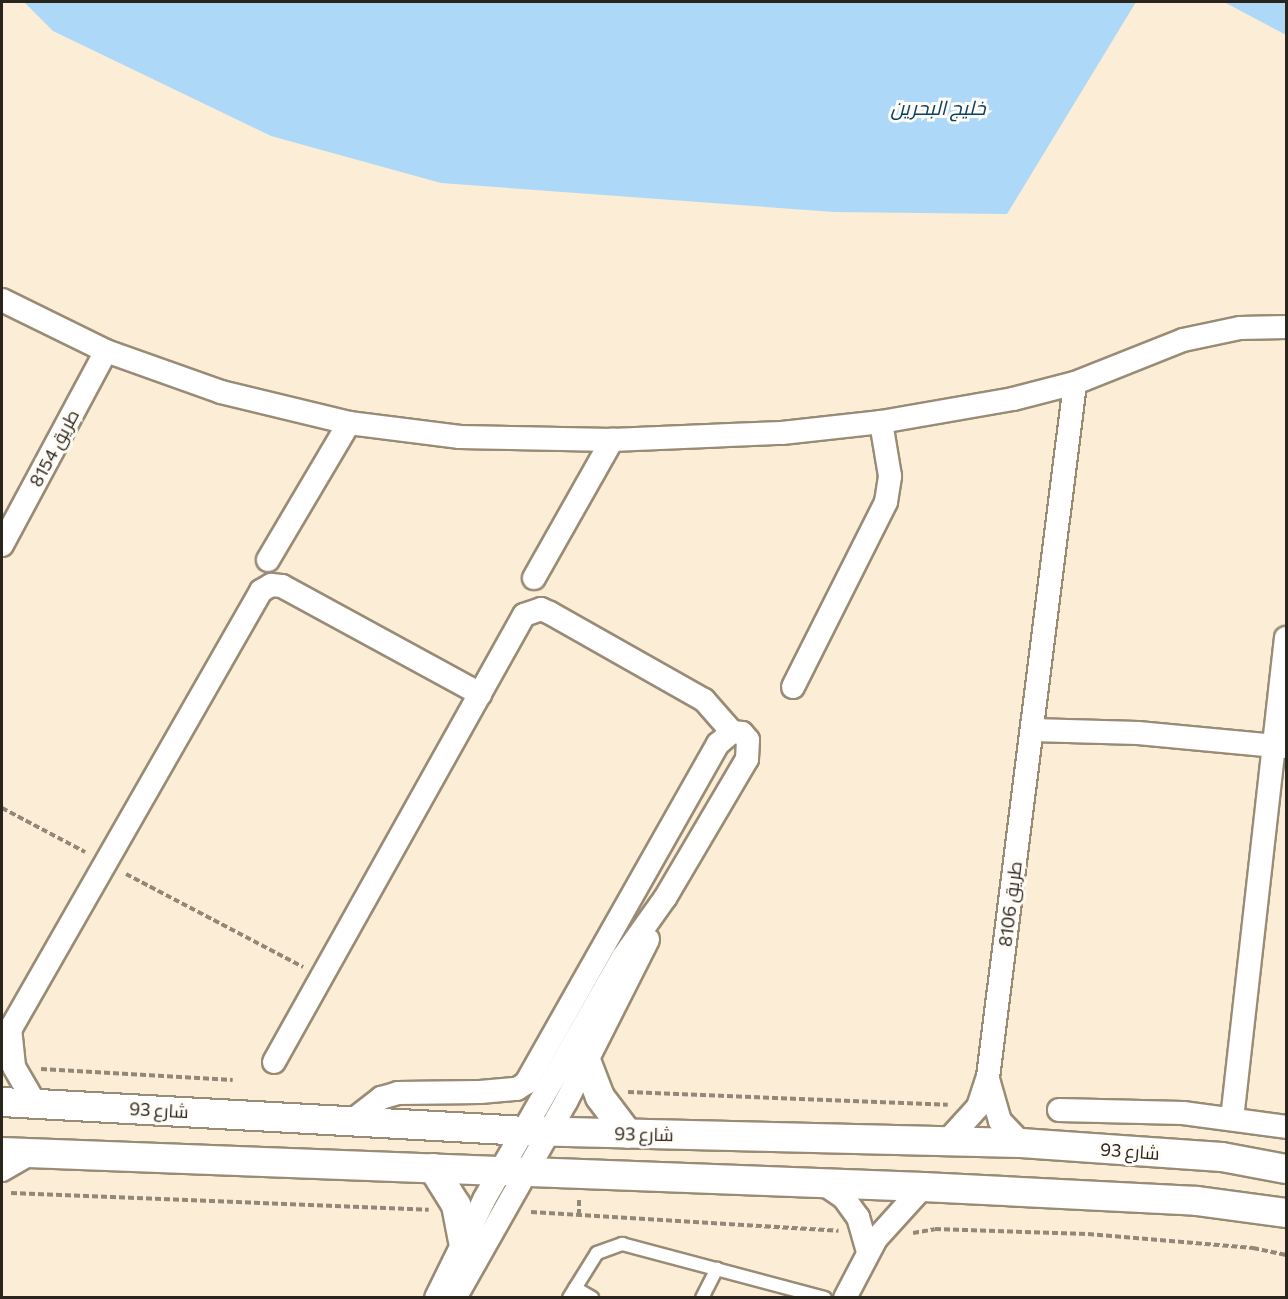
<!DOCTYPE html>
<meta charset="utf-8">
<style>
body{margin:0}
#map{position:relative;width:1288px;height:1299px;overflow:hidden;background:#fcedd6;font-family:Commissioner,Cairo,sans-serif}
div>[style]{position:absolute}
.water>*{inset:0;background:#aed8f8}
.path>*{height:4px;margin-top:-2px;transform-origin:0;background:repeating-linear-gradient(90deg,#928878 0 6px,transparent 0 9px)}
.roads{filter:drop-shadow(2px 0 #998c77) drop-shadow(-2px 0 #998c77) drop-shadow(0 2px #998c77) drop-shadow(0 -2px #998c77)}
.service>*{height:12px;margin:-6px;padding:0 6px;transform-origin:6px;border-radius:6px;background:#fff}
.minor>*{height:22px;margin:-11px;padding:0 11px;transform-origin:11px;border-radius:11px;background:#fff}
.tertiary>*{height:28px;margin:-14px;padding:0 14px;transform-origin:14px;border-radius:14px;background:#fff}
span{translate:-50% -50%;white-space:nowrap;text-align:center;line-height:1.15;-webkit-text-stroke:6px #fffcf7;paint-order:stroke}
.street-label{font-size:18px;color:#2a251c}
.water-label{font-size:20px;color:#074163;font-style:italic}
.frame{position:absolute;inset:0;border:3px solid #2a251c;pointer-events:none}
</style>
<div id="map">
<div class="water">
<i style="clip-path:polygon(24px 2px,1136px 2px,1007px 214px,834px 212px,441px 183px,271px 136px,53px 31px)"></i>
<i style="clip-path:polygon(1224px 2px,1286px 2px,1286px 35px)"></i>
</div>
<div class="path">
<i style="left:2px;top:808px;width:94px;rotate:27.9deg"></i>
<i style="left:126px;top:874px;width:200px;rotate:27.7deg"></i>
<i style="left:41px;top:1069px;width:192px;rotate:3.3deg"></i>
<i style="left:628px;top:1092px;width:320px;rotate:2.3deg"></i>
<i style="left:11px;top:1193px;width:418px;rotate:2.3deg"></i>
<i style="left:531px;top:1212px;width:308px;rotate:3.5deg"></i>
<i style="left:579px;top:1215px;width:16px;rotate:-90deg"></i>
<i style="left:913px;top:1233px;width:22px;rotate:-10deg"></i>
<i style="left:935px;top:1229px;width:153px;rotate:1.9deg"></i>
<i style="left:1088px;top:1234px;width:166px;rotate:4.8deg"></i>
<i style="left:1253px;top:1248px;width:34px;rotate:12deg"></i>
</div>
<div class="roads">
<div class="service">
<i style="left:575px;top:1288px;width:20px;rotate:30deg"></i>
<i style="left:569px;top:1298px;width:53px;rotate:-58.1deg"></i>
<i style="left:597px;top:1253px;width:27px;rotate:-20deg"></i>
<i style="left:622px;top:1244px;width:210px;rotate:14.9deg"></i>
<i style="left:702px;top:1298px;width:33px;rotate:-63deg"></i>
</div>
<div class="minor">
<i style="left:2px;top:300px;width:116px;rotate:26.1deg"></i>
<i style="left:106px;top:351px;width:122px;rotate:19.6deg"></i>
<i style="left:221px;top:392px;width:132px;rotate:13.6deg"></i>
<i style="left:349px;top:423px;width:112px;rotate:7.2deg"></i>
<i style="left:460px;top:437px;width:152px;rotate:1.1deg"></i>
<i style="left:612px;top:440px;width:170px;rotate:-2.4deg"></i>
<i style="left:782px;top:433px;width:100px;rotate:-6.3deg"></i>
<i style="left:881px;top:422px;width:134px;rotate:-9.9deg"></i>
<i style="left:1013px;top:399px;width:64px;rotate:-14.5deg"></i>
<i style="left:1075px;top:383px;width:116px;rotate:-21.7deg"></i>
<i style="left:1183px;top:340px;width:58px;rotate:-11.9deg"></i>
<i style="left:1240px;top:328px;width:46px;rotate:-1.2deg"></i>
<i style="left:2px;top:545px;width:220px;rotate:-61.8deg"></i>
<i style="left:268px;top:560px;width:159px;rotate:-59.4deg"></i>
<i style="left:534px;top:578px;width:159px;rotate:-60.5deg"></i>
<i style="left:793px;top:687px;width:207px;rotate:-63.3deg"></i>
<i style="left:886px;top:502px;width:26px;rotate:-81deg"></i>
<i style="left:890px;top:476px;width:55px;rotate:-99.5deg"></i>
<i style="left:1032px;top:730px;width:106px;rotate:1.6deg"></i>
<i style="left:1138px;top:733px;width:149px;rotate:5.4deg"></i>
<i style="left:10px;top:1028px;width:39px;rotate:84deg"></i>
<i style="left:14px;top:1067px;width:44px;rotate:59.9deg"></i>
<i style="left:2px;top:1044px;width:522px;rotate:-60.24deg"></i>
<i style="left:261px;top:591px;width:12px;rotate:-31deg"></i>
<i style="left:271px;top:585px;width:11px;rotate:5deg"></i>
<i style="left:282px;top:586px;width:226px;rotate:28.6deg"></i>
<i style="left:274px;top:1062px;width:512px;rotate:-60.78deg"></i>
<i style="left:524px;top:615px;width:18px;rotate:-19deg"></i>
<i style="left:541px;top:609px;width:10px;rotate:24deg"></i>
<i style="left:550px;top:613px;width:177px;rotate:29.5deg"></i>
<i style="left:704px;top:700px;width:43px;rotate:48.8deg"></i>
<i style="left:988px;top:1079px;width:44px;rotate:74.1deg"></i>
<i style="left:1000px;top:1121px;width:30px;rotate:46deg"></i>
<i style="left:1059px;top:1110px;width:124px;rotate:1.4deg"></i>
<i style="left:1183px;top:1113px;width:104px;rotate:7.7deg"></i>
<i style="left:1232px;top:1119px;width:484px;rotate:-83.6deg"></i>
<i style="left:353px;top:1120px;width:36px;rotate:-38deg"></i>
<i style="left:381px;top:1098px;width:18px;rotate:-16deg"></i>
<i style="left:398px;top:1093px;width:82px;rotate:-0.7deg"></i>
<i style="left:480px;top:1092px;width:37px;rotate:-5deg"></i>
<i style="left:517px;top:1089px;width:11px;rotate:-34deg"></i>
<i style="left:526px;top:1083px;width:390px;rotate:-60.5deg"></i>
<i style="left:718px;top:744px;width:18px;rotate:-41deg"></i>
<i style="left:732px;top:732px;width:10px;rotate:6deg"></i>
<i style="left:742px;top:733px;width:9px;rotate:49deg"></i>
<i style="left:748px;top:740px;width:19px;rotate:93deg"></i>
<i style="left:747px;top:759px;width:161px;rotate:120.5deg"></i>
<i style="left:665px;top:898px;width:72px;rotate:125.4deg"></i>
<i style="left:623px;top:957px;width:280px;rotate:119.8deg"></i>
<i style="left:484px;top:1200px;width:109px;rotate:116.1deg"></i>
<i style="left:948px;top:1140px;width:45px;rotate:-47.7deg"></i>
<i style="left:978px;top:1107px;width:32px;rotate:-72deg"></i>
<i style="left:988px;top:1077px;width:699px;rotate:-82.85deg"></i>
<i style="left:2px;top:1170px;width:32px;rotate:-30deg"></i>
<i style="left:825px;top:1185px;width:23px;rotate:34deg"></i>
<i style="left:844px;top:1198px;width:24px;rotate:54deg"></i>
<i style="left:858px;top:1217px;width:37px;rotate:74deg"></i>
<i style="left:455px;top:1298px;width:225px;rotate:-60.5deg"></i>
<i style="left:566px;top:1102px;width:182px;rotate:-63.2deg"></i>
<i style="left:845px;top:1298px;width:67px;rotate:-62.3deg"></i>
<i style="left:876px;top:1239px;width:70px;rotate:-47.9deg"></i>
</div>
<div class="tertiary">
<i style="left:587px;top:1063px;width:36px;rotate:69deg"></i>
<i style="left:600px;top:1097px;width:46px;rotate:52.9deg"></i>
<i style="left:2px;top:1102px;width:525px;rotate:3.17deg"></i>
<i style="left:526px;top:1131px;width:495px;rotate:1.4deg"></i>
<i style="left:1021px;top:1143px;width:201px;rotate:4deg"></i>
<i style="left:1222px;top:1157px;width:65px;rotate:10.6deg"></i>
<i style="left:2px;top:1152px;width:922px;rotate:2.18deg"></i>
<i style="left:923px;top:1187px;width:274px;rotate:2.9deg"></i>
<i style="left:1197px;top:1201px;width:90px;rotate:7.7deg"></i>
<i style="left:433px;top:1168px;width:44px;rotate:58.1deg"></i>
<i style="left:456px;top:1205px;width:36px;rotate:79deg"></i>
</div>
</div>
<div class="street-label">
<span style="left:54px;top:448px;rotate:-62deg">طريق 8154</span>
<span style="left:1010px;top:904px;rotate:-83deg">طريق 8106</span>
<span style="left:159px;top:1110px;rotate:3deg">شارع 93</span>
<span style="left:644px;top:1134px;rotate:1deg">شارع 93</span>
<span style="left:1130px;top:1151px;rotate:4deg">شارع 93</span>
</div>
<div class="water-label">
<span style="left:938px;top:107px">خليج البحرين</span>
</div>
<div class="frame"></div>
</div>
